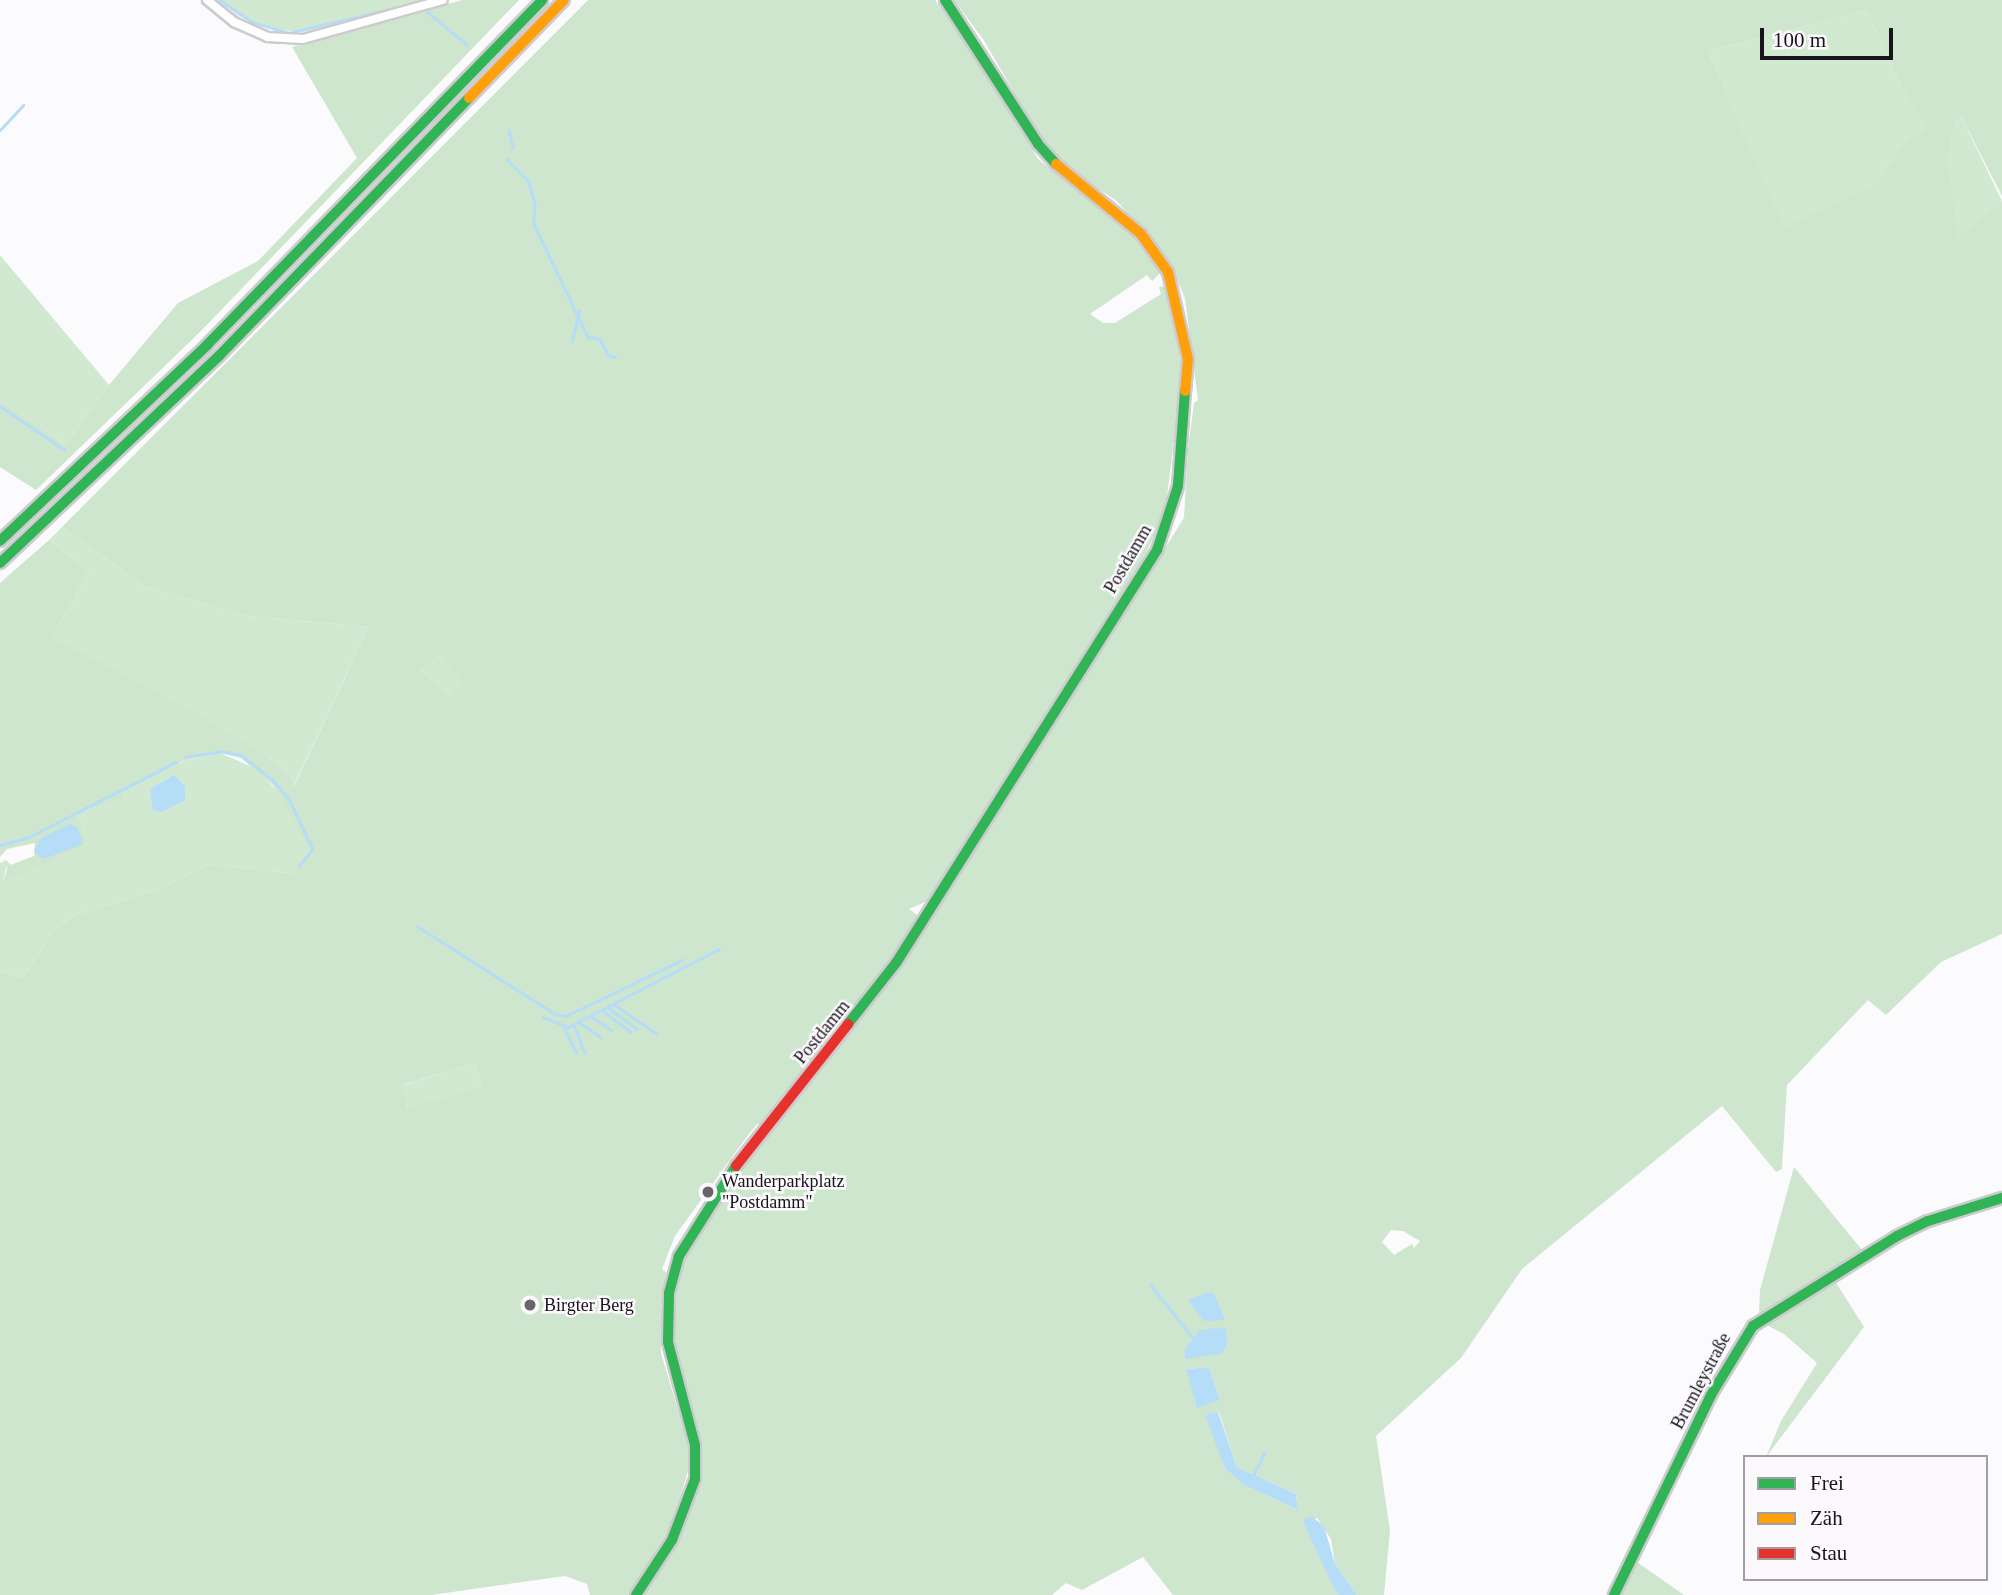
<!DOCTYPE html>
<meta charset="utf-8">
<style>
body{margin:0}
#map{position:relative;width:2002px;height:1595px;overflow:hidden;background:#fbfafc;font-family:Georgia,serif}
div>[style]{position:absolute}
.green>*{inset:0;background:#d1e8d1;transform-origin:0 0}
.forest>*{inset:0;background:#cee6cd}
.water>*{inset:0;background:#b5ddf7}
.stream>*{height:2.5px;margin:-1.25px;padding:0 1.25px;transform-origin:1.25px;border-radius:1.25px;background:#b5ddf7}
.roads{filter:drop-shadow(2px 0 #cecbcf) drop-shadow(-2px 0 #cecbcf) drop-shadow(0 2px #cecbcf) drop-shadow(0 -2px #cecbcf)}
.street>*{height:8px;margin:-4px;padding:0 4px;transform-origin:4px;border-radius:4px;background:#fefeff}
.fast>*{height:10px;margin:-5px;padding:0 5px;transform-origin:5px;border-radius:5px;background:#30b455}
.slow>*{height:10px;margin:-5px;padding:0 5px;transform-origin:5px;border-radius:5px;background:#ff9f0a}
.jam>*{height:10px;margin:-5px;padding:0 5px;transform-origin:5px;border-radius:5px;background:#e5322d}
.dots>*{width:19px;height:19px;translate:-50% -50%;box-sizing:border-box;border:4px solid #fcf9fd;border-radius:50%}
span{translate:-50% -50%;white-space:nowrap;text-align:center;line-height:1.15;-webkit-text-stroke:5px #fcf9fd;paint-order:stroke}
.street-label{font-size:18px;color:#18141b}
.poi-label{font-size:18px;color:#18141b}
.left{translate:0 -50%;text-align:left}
.legend{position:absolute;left:1743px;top:1455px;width:245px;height:126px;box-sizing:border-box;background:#fcf9fd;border:2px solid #a19da3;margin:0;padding:9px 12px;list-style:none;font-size:21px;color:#18141b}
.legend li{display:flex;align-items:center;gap:14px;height:35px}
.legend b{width:35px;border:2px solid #a19da3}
.scale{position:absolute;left:1760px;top:28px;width:133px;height:32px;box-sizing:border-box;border:4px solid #18141b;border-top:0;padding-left:9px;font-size:21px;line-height:24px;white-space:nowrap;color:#18141b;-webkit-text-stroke:5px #fcf9fd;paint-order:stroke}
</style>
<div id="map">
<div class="green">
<i style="clip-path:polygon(219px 0,420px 0,302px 32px,269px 29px,237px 15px)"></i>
<i style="clip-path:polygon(1867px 10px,1902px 87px,1929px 128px,1902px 145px,1878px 182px,1785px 229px,1708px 51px)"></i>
<i style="clip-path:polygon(1961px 116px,2002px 201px,1958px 239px,1946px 161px,1954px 124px)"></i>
<i style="clip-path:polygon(0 255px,109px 385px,66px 445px,0 400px)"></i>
<i style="clip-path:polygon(62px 527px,147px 587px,248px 616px,369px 627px,293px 787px,285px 771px,266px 756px,52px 637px,89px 572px,49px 540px)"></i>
<i style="clip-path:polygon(439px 656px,445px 656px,461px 683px,452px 698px,421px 671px)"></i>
<i style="clip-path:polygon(220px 753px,257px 769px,286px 801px,310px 850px,292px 873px,207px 865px,156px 891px,78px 914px,54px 930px,26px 974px,20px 977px,0 971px,0 863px,6px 860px,11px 865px,6px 868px,3px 881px,82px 847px,86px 840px,77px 813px,120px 800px,123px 789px,186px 760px)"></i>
<i style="left:475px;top:1063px;width:24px;height:77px;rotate:73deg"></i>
</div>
<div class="forest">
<i style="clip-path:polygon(462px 0,519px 0,201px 331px,36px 490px,0 467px,0 400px,66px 445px,109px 385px,178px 303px,258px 261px,357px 158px,292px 47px)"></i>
<i style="clip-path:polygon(evenodd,588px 0,935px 0,977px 57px,1038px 159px,1126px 228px,1161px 272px,1152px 281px,1147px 275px,1090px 314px,1103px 323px,1115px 323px,1161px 294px,1159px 287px,1166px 286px,1173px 301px,1182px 378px,1165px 512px,1146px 553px,930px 900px,909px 909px,920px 917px,876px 984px,760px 1129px,758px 1123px,745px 1139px,675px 1236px,662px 1269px,667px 1273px,661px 1306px,661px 1353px,688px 1444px,690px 1465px,671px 1526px,629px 1595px,590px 1595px,587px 1584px,565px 1576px,431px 1595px,0 1595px,0 971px,20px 977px,26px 974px,54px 930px,78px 914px,156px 891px,207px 865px,292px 873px,310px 850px,273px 785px,241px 758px,220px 753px,185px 760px,123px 789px,121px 800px,77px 813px,86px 840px,82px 847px,3px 882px,8px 866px,34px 856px,35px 843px,7px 849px,0 857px,0 583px,49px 540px,89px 572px,52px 637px,202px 716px,266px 756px,285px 771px,294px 786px,369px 627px,248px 616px,147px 587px,62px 527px,588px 0,439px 656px,444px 656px,461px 683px,451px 697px,421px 671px,439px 656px,588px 0,475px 1063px,482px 1086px,408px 1108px,402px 1085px,475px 1063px)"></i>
<i style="clip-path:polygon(evenodd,954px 0,2002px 0,2002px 196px,1961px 116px,1954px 124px,1947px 161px,1958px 238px,2002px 201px,2002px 934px,1941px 962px,1886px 1015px,1868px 1000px,1787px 1085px,1782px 1169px,1776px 1172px,1722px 1106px,1522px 1269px,1461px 1358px,1376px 1436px,1390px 1531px,1384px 1595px,1357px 1595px,1335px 1564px,1331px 1539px,1317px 1518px,1304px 1524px,1339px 1595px,1173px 1595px,1143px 1557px,1082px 1590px,1066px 1583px,1052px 1595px,643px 1595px,682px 1530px,701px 1475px,701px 1451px,674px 1347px,674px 1299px,684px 1260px,730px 1185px,903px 963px,1184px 518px,1188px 449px,1194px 403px,1198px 400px,1185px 298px,1170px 263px,1117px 201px,1079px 176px,1041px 138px,983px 39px,954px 0,1867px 10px,1902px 87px,1928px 128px,1902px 145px,1878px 182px,1785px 228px,1708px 51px,1867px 10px,954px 0,1391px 1230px,1403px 1231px,1420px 1241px,1414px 1248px,1412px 1244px,1394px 1255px,1382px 1242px,1391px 1230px,954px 0,1209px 1367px,1220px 1400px,1191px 1385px,1186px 1369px,1209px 1367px,954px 0,1219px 1412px,1237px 1467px,1296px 1494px,1298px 1510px,1244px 1485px,1225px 1469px,1206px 1415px,1219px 1412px)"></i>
<i style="clip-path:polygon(1794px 1167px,1862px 1250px,1759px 1315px,1760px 1290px)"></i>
<i style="clip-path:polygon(1833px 1278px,1864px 1327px,1766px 1457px,1781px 1421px,1817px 1363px,1784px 1334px,1763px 1323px)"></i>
<i style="clip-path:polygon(1634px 1560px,1684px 1595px,1619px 1595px)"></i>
</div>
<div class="water">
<i style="clip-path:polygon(174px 775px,185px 786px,185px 800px,162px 812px,153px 810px,150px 789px)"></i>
<i style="clip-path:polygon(70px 824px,78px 828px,83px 844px,44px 859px,39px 856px,34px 851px,41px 838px)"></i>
<i style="clip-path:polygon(1210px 1292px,1214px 1294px,1225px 1320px,1204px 1321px,1188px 1300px)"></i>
<i style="clip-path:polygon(1214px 1328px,1226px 1329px,1227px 1344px,1221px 1354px,1185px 1359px,1185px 1349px,1199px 1331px)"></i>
<i style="clip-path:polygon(1209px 1367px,1220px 1400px,1197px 1408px,1186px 1369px)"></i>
<i style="clip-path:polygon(1218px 1412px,1237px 1467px,1296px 1494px,1298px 1510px,1244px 1485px,1225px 1469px,1205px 1415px)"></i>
<i style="clip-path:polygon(1312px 1517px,1324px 1526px,1335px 1564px,1357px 1595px,1339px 1595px,1333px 1586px,1304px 1524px,1305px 1518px)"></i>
</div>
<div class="stream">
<i style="left:220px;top:0;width:40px;rotate:34deg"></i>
<i style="left:253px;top:22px;width:37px;rotate:17deg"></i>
<i style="left:288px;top:33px;width:130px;rotate:-13.3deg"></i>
<i style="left:428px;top:12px;width:51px;rotate:40.2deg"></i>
<i style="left:0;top:130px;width:34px;rotate:-47deg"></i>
<i style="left:509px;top:130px;width:18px;rotate:77deg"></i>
<i style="left:507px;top:159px;width:32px;rotate:46deg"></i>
<i style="left:529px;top:182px;width:24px;rotate:75deg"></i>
<i style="left:535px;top:205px;width:19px;rotate:93deg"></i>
<i style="left:534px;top:224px;width:125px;rotate:64.5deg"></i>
<i style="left:588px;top:337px;width:12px;rotate:9deg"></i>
<i style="left:600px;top:339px;width:18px;rotate:63deg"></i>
<i style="left:608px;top:355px;width:7px;rotate:16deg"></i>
<i style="left:572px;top:341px;width:31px;rotate:-77deg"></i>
<i style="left:0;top:406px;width:78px;rotate:34.1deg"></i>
<i style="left:185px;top:757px;width:36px;rotate:-9deg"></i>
<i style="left:221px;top:751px;width:20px;rotate:11deg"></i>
<i style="left:241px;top:755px;width:41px;rotate:38deg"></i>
<i style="left:273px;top:780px;width:25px;rotate:50deg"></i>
<i style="left:289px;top:799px;width:55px;rotate:64.4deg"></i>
<i style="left:313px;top:849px;width:22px;rotate:129deg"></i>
<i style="left:0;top:845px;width:30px;rotate:-15deg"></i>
<i style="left:29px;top:837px;width:165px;rotate:-27deg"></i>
<i style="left:417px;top:926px;width:164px;rotate:32.5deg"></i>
<i style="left:555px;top:1014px;width:11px;rotate:10deg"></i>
<i style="left:566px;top:1016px;width:129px;rotate:-25.8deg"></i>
<i style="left:615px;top:1005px;width:50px;rotate:34.3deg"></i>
<i style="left:609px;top:1008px;width:35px;rotate:37deg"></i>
<i style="left:603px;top:1011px;width:35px;rotate:37deg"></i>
<i style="left:543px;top:1017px;width:27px;rotate:22deg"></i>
<i style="left:568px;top:1027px;width:170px;rotate:-27.3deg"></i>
<i style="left:592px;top:1017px;width:23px;rotate:34deg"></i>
<i style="left:580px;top:1023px;width:25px;rotate:34deg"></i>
<i style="left:574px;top:1025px;width:30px;rotate:69deg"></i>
<i style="left:564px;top:1027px;width:28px;rotate:64deg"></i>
<i style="left:1150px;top:1284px;width:70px;rotate:51.3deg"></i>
<i style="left:1252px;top:1478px;width:28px;rotate:-64deg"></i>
</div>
<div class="roads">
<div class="street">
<i style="left:207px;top:0;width:35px;rotate:39deg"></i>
<i style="left:234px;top:22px;width:36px;rotate:24deg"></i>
<i style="left:267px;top:37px;width:36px;rotate:3deg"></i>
<i style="left:303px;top:39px;width:145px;rotate:-15.6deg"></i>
</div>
<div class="fast">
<i style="left:945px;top:0;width:171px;rotate:57.1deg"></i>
<i style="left:1038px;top:144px;width:27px;rotate:48deg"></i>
<i style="left:0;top:541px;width:285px;rotate:-43.4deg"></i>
<i style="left:207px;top:345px;width:481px;rotate:-45.8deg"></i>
<i style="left:0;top:563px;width:301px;rotate:-43.4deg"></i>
<i style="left:219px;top:356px;width:359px;rotate:-45.9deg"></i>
<i style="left:848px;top:1024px;width:78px;rotate:-51.8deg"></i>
<i style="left:896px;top:963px;width:489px;rotate:-57.7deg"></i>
<i style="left:1157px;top:550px;width:67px;rotate:-71.8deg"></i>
<i style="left:1178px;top:486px;width:95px;rotate:-85.8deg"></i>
<i style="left:636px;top:1595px;width:66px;rotate:-56.8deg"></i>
<i style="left:672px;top:1540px;width:65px;rotate:-69.3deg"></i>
<i style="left:695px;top:1479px;width:34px;rotate:-90deg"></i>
<i style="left:695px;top:1445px;width:106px;rotate:-104.7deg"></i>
<i style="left:668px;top:1342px;width:49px;rotate:-88.8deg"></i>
<i style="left:669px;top:1293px;width:38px;rotate:-75deg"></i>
<i style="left:679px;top:1256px;width:107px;rotate:-57.7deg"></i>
<i style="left:1614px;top:1595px;width:222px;rotate:-64.1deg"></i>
<i style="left:1711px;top:1395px;width:81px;rotate:-58.7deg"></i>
<i style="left:1753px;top:1326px;width:170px;rotate:-32deg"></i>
<i style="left:1897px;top:1236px;width:34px;rotate:-26deg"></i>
<i style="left:1928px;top:1221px;width:77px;rotate:-17.3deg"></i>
</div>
<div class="slow">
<i style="left:469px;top:98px;width:136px;rotate:-45.9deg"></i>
<i style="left:1056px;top:164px;width:110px;rotate:39.5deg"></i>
<i style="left:1141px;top:234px;width:47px;rotate:54.6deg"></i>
<i style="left:1168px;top:272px;width:89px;rotate:77.1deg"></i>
<i style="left:1188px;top:359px;width:32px;rotate:95deg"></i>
</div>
<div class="jam">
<i style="left:736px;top:1166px;width:181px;rotate:-51.7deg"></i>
</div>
</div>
<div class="dots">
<i style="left:708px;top:1192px;background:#67646a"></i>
<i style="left:530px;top:1305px;background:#67646a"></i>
</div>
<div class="street-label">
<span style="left:1128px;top:559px;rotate:-60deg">Postdamm</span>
<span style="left:822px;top:1032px;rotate:-51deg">Postdamm</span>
<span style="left:1701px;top:1381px;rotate:-62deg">Brumleystraße</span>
</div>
<div class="poi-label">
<span class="left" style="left:722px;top:1192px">Wanderparkplatz<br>"Postdamm"</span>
<span class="left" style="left:544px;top:1305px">Birgter Berg</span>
</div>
<ul class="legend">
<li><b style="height:9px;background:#30b455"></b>Frei</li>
<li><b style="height:9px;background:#ff9f0a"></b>Zäh</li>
<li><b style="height:9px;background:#e5322d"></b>Stau</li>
</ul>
<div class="scale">100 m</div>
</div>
